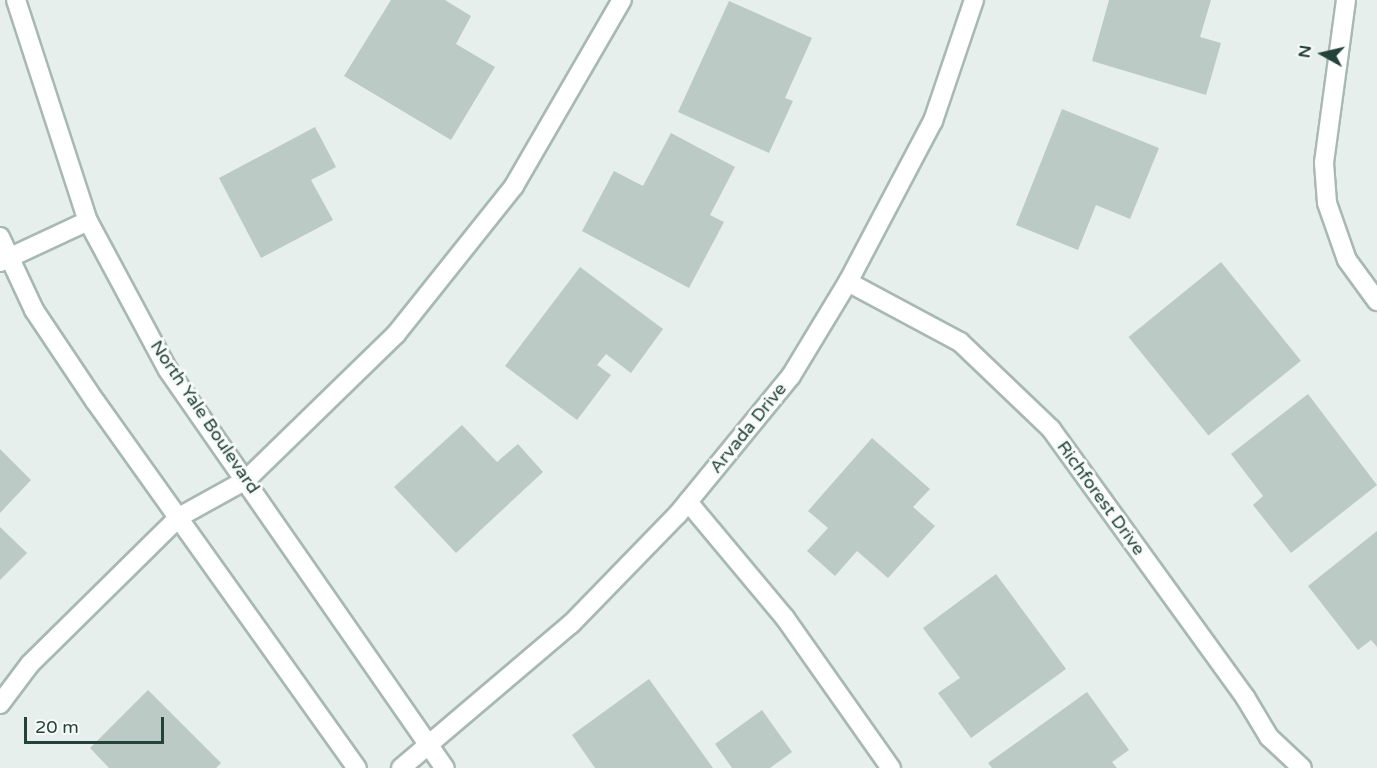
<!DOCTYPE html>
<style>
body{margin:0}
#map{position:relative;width:1377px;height:768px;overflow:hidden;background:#e6efeb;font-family:"Varela Round",sans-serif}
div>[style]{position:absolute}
.building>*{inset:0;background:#bbcac4;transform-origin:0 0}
.roads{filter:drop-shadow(2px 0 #a8b8b2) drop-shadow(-2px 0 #a8b8b2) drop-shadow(0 2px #a8b8b2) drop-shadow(0 -2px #a8b8b2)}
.lane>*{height:18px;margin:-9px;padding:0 9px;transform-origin:9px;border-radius:9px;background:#fff}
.street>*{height:18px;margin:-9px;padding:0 9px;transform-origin:9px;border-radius:9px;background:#fff}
.secondary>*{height:18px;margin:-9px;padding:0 9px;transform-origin:9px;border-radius:9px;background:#fff}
span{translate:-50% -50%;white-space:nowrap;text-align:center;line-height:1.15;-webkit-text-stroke:6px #f7fbf9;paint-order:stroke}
.street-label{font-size:18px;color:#24423a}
.north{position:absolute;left:1293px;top:24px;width:60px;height:60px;-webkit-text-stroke:4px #f7fbf9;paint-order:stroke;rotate:278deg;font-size:16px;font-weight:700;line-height:24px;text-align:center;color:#24423a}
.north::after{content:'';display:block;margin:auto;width:21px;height:27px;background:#24423a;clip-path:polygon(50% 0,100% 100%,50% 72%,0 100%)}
.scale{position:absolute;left:24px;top:717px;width:140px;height:27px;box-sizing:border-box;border:3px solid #24423a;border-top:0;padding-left:8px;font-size:18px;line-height:21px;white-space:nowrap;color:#24423a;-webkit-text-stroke:4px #f7fbf9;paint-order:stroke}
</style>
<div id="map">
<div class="building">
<i style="clip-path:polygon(391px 0,445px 0,471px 16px,456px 44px,495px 67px,451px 140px,344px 76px)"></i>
<i style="clip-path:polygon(1109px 0,1211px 0,1200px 37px,1221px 43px,1206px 95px,1092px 61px)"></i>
<i style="clip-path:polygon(729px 1px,812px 38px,785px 98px,793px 101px,769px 153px,678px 112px)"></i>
<i style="clip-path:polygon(1062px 109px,1159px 148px,1130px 219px,1096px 205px,1078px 250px,1016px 225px)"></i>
<i style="clip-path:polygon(315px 127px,336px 167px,311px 180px,333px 220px,261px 258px,219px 178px)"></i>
<i style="clip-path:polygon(671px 133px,735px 167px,710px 215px,724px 222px,689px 288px,582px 231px,614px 171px,643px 186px)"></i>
<i style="left:1221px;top:262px;width:127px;height:119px;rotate:51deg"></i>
<i style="clip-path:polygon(580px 267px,663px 329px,631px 373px,606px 354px,597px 365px,611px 375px,577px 420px,505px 366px)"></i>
<i style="clip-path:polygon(1308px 394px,1377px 485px,1291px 553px,1253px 505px,1263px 496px,1231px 454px)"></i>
<i style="clip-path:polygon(462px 425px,497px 462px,518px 444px,543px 472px,456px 553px,394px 487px)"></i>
<i style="clip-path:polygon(872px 438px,930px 489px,913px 507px,935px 526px,888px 578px,857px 551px,835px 576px,807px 551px,828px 528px,808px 511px)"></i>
<i style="clip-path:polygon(0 449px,31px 480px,0 513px)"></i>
<i style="clip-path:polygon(0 527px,27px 553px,0 580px)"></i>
<i style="clip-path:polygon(1377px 531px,1377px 647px,1371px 640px,1358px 650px,1308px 586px)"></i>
<i style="clip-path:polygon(996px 574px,1066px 669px,971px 738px,938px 693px,960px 678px,923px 628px)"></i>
<i style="clip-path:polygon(649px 679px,713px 768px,595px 768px,572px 735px)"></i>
<i style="clip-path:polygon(148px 690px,221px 763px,216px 768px,109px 768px,90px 748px)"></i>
<i style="clip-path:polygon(1087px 692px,1129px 750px,1112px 762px,1117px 768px,992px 768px,988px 763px)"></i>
<i style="clip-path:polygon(762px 710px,792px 752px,770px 768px,732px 768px,715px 744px)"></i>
</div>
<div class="roads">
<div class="lane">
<i style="left:1346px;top:0;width:164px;rotate:97.7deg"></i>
<i style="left:1324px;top:163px;width:40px;rotate:85.7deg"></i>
<i style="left:1327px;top:203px;width:60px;rotate:70.7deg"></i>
<i style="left:1347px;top:260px;width:51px;rotate:53.8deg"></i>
<i style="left:688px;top:502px;width:151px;rotate:50.1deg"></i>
<i style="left:785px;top:618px;width:184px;rotate:54.8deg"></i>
<i style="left:0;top:704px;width:50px;rotate:-53.1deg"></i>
<i style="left:30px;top:664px;width:209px;rotate:-44.6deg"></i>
<i style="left:179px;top:517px;width:77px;rotate:-28.9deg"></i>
<i style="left:246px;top:480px;width:209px;rotate:-44.2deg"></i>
<i style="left:396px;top:334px;width:189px;rotate:-51.4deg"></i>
<i style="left:514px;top:186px;width:215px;rotate:-59.9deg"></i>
</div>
<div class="street">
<i style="left:0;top:262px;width:97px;rotate:-25deg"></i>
<i style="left:848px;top:282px;width:127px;rotate:28.2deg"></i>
<i style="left:960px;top:342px;width:126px;rotate:43.7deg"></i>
<i style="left:1051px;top:429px;width:331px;rotate:54.1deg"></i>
<i style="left:1245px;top:697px;width:47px;rotate:59deg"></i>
<i style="left:1269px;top:737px;width:45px;rotate:43.2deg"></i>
<i style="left:401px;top:768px;width:223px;rotate:-40.3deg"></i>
<i style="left:571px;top:624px;width:153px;rotate:-45.8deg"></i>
<i style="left:678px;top:514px;width:178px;rotate:-50.7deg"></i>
<i style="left:791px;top:376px;width:110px;rotate:-58.8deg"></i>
<i style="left:848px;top:282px;width:182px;rotate:-62.2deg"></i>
<i style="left:933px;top:121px;width:128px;rotate:-71.3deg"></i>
</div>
<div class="secondary">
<i style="left:16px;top:0;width:232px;rotate:72deg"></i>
<i style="left:88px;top:221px;width:169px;rotate:61.8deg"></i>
<i style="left:168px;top:370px;width:485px;rotate:55.2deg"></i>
<i style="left:0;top:237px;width:81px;rotate:65deg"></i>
<i style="left:34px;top:310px;width:110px;rotate:56.2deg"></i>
<i style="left:95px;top:401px;width:451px;rotate:54.5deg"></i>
</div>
</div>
<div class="street-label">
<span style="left:205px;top:417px;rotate:56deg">North Yale Boulevard</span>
<span style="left:748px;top:428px;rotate:-51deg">Arvada Drive</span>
<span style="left:1101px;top:498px;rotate:54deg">Richforest Drive</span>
</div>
<div class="north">N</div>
<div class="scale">20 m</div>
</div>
